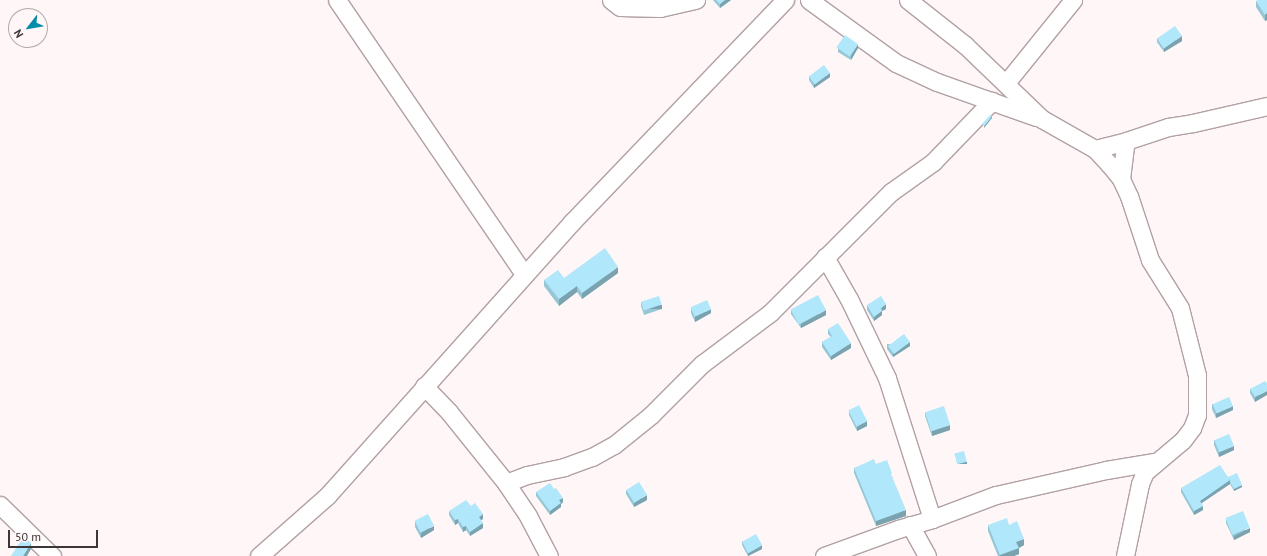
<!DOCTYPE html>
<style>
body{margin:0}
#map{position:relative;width:1267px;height:556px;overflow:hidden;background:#fef6f7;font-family:"PT Sans",sans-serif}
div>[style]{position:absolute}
.roads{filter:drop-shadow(1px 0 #b2a1a2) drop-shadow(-1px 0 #b2a1a2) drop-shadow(0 1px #b2a1a2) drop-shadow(0 -1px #b2a1a2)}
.minor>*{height:17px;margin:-8.5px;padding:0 8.5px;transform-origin:8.5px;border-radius:8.5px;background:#fff}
.wall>*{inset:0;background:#97c7d7}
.shaded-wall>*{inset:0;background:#7ba2af;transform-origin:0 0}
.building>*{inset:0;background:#b0e7fa;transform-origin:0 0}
span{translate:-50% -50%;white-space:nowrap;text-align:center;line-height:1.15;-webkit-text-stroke:3px #fef6f7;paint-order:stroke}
.north{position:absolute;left:8px;top:8px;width:40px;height:40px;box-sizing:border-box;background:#fef6f7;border:1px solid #b1a9aa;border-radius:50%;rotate:239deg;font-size:11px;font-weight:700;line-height:16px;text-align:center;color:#3d3637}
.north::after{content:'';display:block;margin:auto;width:14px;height:18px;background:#048dab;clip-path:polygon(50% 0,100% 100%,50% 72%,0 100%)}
.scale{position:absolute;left:8px;top:530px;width:90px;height:18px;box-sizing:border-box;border:2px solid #3d3637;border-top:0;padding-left:5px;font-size:12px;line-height:14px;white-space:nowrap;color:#3d3637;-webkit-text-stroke:3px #fef6f7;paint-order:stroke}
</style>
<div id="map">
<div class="roads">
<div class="minor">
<i style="left:337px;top:0;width:332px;rotate:55.7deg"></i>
<i style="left:611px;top:0;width:11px;rotate:38deg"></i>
<i style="left:620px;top:7px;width:40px;rotate:1.4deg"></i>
<i style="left:660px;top:8px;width:37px;rotate:-13deg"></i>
<i style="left:809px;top:0;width:107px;rotate:35.9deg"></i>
<i style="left:896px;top:63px;width:45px;rotate:24.9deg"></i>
<i style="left:937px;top:82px;width:105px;rotate:19.5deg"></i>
<i style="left:908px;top:0;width:73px;rotate:38.3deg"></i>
<i style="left:965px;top:45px;width:107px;rotate:43.9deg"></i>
<i style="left:1042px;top:119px;width:61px;rotate:29.5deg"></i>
<i style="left:1095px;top:149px;width:21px;rotate:47deg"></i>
<i style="left:1109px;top:164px;width:19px;rotate:51deg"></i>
<i style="left:1121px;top:179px;width:19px;rotate:65deg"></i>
<i style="left:1129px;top:196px;width:67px;rotate:71.8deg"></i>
<i style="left:1150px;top:260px;width:57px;rotate:58deg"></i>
<i style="left:1180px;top:308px;width:69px;rotate:75.8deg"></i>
<i style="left:1197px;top:375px;width:40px;rotate:90deg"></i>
<i style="left:1197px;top:415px;width:14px;rotate:111deg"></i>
<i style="left:1192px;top:428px;width:15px;rotate:127deg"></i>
<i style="left:1183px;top:440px;width:50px;rotate:139.9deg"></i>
<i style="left:1145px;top:472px;width:13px;rotate:113deg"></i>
<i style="left:1140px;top:484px;width:74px;rotate:101.8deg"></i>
<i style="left:1006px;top:83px;width:107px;rotate:-51.1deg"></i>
<i style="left:1095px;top:149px;width:32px;rotate:-14deg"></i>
<i style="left:1126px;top:141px;width:44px;rotate:-18.4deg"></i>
<i style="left:1168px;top:127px;width:25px;rotate:-9deg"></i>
<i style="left:1193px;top:123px;width:76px;rotate:-12.9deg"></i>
<i style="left:1121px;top:179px;width:38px;rotate:-83deg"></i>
<i style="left:825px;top:257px;width:48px;rotate:60.3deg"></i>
<i style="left:849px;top:299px;width:88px;rotate:64.3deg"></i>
<i style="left:887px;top:378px;width:148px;rotate:72.3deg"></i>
<i style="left:424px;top:386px;width:36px;rotate:46deg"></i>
<i style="left:449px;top:412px;width:91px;rotate:51.2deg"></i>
<i style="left:506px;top:483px;width:40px;rotate:56deg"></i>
<i style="left:528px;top:516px;width:45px;rotate:62.3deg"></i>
<i style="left:506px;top:483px;width:22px;rotate:-21deg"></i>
<i style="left:527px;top:475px;width:38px;rotate:-12deg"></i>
<i style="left:564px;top:467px;width:30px;rotate:-20deg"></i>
<i style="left:592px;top:457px;width:25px;rotate:-29deg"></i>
<i style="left:614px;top:445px;width:48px;rotate:-39deg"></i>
<i style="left:651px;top:415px;width:72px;rotate:-45deg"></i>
<i style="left:702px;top:364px;width:85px;rotate:-36.9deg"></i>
<i style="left:770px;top:313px;width:171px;rotate:-45deg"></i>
<i style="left:891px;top:192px;width:52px;rotate:-35.5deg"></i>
<i style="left:933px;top:162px;width:85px;rotate:-46deg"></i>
<i style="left:0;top:505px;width:73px;rotate:44.4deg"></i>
<i style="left:910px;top:525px;width:35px;rotate:61deg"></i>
<i style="left:259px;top:556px;width:91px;rotate:-41.4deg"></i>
<i style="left:327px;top:496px;width:368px;rotate:-48.2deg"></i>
<i style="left:572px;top:222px;width:308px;rotate:-46.2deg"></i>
<i style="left:824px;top:556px;width:79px;rotate:-20deg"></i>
<i style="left:898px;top:529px;width:35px;rotate:-16deg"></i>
<i style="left:932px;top:519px;width:68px;rotate:-20.6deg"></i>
<i style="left:996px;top:495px;width:113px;rotate:-12.8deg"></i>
<i style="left:1106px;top:470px;width:49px;rotate:-9.5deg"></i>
</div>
</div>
<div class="wall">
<i style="clip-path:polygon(713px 0,731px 0,720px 8px)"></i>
<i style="clip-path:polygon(1267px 0,1267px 20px,1265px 21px,1256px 7px,1256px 1px)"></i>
<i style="clip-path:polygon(1157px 38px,1182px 41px,1164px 52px,1157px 42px)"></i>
<i style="clip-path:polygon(838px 48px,858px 48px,851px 60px,838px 52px)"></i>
<i style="clip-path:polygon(809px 76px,830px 77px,814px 88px,809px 80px)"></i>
<i style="clip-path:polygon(618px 273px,582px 299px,577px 292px,559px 306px,544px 286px,544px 280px)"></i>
<i style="clip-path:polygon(641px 302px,662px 309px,644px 315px,641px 306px)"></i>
<i style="clip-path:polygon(867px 305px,886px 309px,882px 311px,882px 315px,874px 321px,867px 310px)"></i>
<i style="clip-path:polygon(691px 309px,711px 313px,695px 322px,691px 313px)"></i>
<i style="clip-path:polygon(791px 310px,826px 315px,801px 328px,791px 314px)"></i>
<i style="clip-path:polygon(828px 329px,851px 348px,831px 360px,822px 347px,822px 342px,831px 337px,828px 334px)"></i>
<i style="clip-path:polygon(887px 344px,910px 346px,893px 357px,887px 349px)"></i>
<i style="clip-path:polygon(1267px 383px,1255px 402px,1250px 393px,1250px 389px)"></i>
<i style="clip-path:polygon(1212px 404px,1233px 410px,1216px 418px,1212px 409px)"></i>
<i style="clip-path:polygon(849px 411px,867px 426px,857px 431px,849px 415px)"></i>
<i style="clip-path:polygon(925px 412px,950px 430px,932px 436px,925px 416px)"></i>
<i style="clip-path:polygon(1214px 440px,1234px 450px,1219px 457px,1214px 445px)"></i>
<i style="clip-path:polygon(876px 464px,892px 477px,906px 516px,876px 526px,854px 473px,854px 468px)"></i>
<i style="clip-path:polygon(1228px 477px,1242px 487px,1234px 491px,1230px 484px,1202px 503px,1203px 510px,1194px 515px,1181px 492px,1181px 488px)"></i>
<i style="clip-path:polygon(554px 489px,563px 502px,561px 504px,561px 507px,550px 515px,536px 496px,536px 492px)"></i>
<i style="clip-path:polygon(626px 490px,647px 500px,634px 507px,626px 494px)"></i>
<i style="clip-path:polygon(471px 506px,483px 519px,481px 520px,483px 528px,470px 536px,466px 530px,463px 532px,458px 523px,455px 525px,449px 515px,449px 511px)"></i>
<i style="clip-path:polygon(1226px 519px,1250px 532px,1234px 540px,1226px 523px)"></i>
<i style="clip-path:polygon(415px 522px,434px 530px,421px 538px,415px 527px)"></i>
<i style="clip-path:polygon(988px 525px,1009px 525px,1024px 545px,1019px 548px,1019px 554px,1014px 556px,998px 556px,988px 531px)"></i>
<i style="clip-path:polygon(742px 541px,762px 549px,748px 556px,742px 545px)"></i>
</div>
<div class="shaded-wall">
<i style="clip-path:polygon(725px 0,731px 0,720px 8px,720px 4px)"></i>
<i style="clip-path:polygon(1267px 13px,1267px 20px,1265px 21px,1265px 15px)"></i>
<i style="clip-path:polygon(1182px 36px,1182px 41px,1164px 52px,1164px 48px)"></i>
<i style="clip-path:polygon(858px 44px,858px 48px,851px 60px,851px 56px)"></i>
<i style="clip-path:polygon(830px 73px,830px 77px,814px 88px,814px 84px)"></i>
<i style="clip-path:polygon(992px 116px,992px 118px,984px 128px,984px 126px)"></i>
<i style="clip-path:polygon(618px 267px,618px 273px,582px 299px,582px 293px)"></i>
<i style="clip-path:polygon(577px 286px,577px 292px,559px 306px,559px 299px)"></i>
<i style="clip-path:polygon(886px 304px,886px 309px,882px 311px,882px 315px,874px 321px,874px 317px,881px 308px)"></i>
<i style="left:662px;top:305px;width:4px;height:19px;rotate:90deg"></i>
<i style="clip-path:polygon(711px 309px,711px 313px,695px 322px,695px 317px)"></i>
<i style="clip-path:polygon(826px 310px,826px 315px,801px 328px,801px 324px)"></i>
<i style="clip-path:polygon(910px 342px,910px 346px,893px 357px,893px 353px)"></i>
<i style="clip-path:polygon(851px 343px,851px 348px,831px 360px,831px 356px)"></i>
<i style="clip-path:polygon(1267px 391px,1267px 395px,1255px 402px,1255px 397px)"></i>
<i style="clip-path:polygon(1233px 406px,1233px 410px,1216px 418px,1216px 413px)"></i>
<i style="clip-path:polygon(867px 421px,867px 426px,857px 431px,857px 427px)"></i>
<i style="clip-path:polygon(950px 425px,950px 430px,932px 436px,932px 431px)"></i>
<i style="clip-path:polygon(1234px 446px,1234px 450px,1219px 457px,1219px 452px)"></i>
<i style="left:967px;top:462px;width:2px;height:10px;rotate:90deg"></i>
<i style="clip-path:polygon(1230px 480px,1230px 484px,1200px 504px,1200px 501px)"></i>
<i style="clip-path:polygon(1242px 485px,1242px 487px,1234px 491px,1234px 489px)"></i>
<i style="clip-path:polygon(647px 495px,647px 500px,634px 507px,634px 503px)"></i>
<i style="clip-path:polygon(563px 498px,563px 502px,561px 504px,561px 507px,550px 515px,550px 511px,559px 500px)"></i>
<i style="clip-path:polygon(1203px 506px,1203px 510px,1194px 515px,1194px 511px)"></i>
<i style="clip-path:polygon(906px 510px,906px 516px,876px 526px,876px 521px)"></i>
<i style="clip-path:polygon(483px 514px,483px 519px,479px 521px,479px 517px)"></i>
<i style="clip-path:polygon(458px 519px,458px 523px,455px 525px,455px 520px)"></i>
<i style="clip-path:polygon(483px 523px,483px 528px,470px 536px,470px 532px)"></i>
<i style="clip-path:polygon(434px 526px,434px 530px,421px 538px,421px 533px)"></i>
<i style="clip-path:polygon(466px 526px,466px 530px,463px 532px,463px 527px)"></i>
<i style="clip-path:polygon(1250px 528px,1250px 532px,1234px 540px,1234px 536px)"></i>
<i style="clip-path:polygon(1024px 539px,1024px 545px,1019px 548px,1019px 554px,1014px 556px,1000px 556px,1000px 555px,1016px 542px)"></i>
<i style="clip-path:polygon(31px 543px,31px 549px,27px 556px,23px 556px)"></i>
<i style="clip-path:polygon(762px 545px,762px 549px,748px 556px,748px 552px)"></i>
</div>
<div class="building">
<i style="clip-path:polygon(716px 0,725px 0,720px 4px)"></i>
<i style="clip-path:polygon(1258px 0,1267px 0,1267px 13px,1265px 15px,1256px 1px)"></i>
<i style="left:1175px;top:26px;width:12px;height:22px;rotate:55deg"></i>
<i style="left:845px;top:35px;width:16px;height:15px;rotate:35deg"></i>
<i style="left:824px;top:65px;width:10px;height:19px;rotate:53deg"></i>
<i style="clip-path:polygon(990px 115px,992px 116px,984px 126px,982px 124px)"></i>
<i style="clip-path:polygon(605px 248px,618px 267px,582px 293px,577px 286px,559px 299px,544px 280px,558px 270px,564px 278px)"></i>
<i style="left:818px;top:295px;width:17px;height:31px;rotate:62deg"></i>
<i style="left:659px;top:296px;width:9px;height:19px;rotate:72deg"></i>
<i style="clip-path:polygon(881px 296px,886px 304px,881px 308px,882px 311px,874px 317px,867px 305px)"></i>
<i style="left:707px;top:300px;width:10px;height:18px;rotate:66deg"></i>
<i style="clip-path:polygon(838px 323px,851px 343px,831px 356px,822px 342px,832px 336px,828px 329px)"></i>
<i style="left:904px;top:334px;width:10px;height:20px;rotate:53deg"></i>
<i style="clip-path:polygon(1265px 381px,1267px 383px,1267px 391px,1255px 397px,1250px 389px)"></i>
<i style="left:1229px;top:397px;width:10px;height:18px;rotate:66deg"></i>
<i style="left:859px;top:405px;width:18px;height:12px;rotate:63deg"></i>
<i style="left:944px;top:406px;width:20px;height:20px;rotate:72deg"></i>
<i style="left:1229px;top:434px;width:13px;height:16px;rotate:67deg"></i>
<i style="left:964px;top:451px;width:11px;height:10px;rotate:75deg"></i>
<i style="clip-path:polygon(874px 459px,876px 464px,887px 460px,892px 473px,891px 474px,906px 510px,876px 521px,854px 468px)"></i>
<i style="clip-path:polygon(1220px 465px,1230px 480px,1200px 501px,1203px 506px,1194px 511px,1181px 488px)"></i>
<i style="clip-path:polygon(1237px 473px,1242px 485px,1234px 489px,1230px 482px,1230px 480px,1228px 477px)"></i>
<i style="left:639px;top:482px;width:15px;height:15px;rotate:58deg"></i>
<i style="clip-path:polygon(550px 483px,554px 489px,556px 488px,563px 498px,559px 500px,561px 503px,550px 511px,536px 492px)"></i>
<i style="clip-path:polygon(466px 500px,471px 506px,475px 503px,483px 514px,479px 517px,483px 523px,470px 532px,466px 526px,463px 527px,458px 519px,455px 520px,449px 511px)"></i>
<i style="left:1243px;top:511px;width:18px;height:19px;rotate:68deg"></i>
<i style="left:428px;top:514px;width:13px;height:15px;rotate:63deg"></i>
<i style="clip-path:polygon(1007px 518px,1009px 525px,1017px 521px,1024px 539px,1016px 542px,1019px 548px,1000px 555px,988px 525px)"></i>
<i style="left:756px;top:534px;width:13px;height:16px;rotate:61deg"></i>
<i style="clip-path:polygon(24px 536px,31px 543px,23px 556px,11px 556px)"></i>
</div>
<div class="north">N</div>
<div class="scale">50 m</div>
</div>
